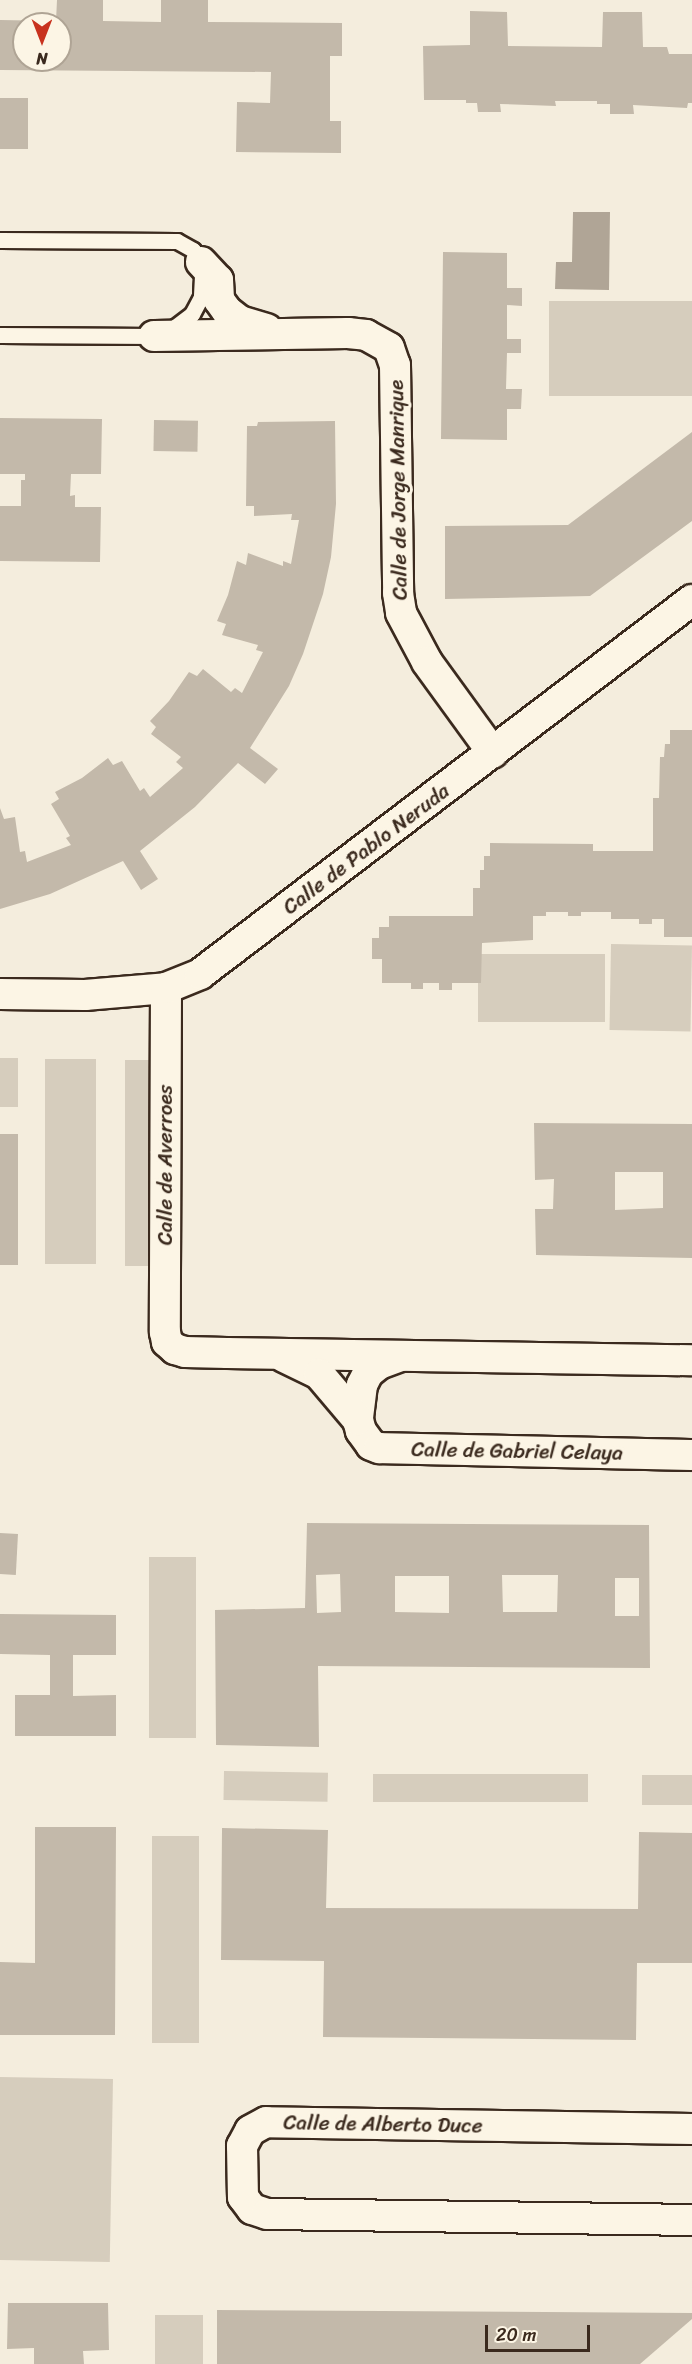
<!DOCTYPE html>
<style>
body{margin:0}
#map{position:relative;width:692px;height:2364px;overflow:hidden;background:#f4eddd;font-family:Sriracha,sans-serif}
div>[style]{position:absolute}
.green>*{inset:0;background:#d6cdbd;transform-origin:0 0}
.water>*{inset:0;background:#b0a596}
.building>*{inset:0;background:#c3b9aa;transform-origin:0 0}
.roads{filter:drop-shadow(2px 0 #3b2a1e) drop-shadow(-2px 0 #3b2a1e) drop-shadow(0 2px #3b2a1e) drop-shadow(0 -2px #3b2a1e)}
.service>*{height:15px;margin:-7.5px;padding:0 7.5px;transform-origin:7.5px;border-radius:7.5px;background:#fcf5e5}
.minor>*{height:30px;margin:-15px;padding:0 15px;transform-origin:15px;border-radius:15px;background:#fcf5e5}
span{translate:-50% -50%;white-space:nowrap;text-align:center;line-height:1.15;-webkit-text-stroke:6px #fcf5e5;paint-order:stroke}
.street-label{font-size:21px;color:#3b2a1e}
.north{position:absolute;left:12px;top:12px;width:60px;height:60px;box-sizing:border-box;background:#fcf5e5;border:2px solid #afa495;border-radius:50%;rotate:180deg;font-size:16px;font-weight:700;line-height:24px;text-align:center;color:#3b2a1e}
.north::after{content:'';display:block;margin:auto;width:21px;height:27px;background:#c8321e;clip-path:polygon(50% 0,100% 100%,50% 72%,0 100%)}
.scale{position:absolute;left:485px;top:2325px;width:105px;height:27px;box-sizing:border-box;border:3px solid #3b2a1e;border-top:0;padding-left:8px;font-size:18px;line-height:21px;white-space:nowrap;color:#3b2a1e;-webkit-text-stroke:4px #fcf5e5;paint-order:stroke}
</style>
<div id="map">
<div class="green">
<i style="left:549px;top:301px;width:143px;height:95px"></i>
<i style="left:611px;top:944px;width:81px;height:86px;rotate:1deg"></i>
<i style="left:605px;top:954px;width:68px;height:127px;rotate:90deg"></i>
<i style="left:0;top:1058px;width:18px;height:49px"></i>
<i style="left:45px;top:1059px;width:51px;height:205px"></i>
<i style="left:125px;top:1060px;width:29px;height:206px"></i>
<i style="left:149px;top:1557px;width:47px;height:181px"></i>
<i style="left:224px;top:1771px;width:104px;height:29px;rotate:1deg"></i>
<i style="left:373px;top:1774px;width:215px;height:28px"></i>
<i style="left:642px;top:1775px;width:50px;height:30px"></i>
<i style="left:152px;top:1836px;width:47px;height:207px"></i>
<i style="left:0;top:2077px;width:113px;height:183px;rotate:1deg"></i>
<i style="left:155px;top:2315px;width:48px;height:49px"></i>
</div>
<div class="water">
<i style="clip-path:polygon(573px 212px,610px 212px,609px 290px,555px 289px,556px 262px,572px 262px)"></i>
</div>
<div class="building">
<i style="clip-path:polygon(evenodd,57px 0,103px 0,103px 21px,161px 22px,161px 0,208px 0,208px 22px,342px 23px,342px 56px,330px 56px,330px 121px,341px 121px,341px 153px,236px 152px,237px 102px,270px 103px,271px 72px,0 70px,0 20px,56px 21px,57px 0,24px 24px,60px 24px,60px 60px,24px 60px,24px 24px)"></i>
<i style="clip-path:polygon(470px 11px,507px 12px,508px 46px,602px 47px,603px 12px,642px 12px,643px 47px,667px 47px,669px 54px,692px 54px,692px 103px,688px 103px,687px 108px,633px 105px,634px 114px,610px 114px,610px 104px,597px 104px,597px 101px,555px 101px,556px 106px,500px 104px,501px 112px,478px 112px,477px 103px,466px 103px,466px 100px,424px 100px,423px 46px,470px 45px)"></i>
<i style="left:0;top:98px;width:28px;height:51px"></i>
<i style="clip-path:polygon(443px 252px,507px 253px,507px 288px,522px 288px,522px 306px,507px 305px,507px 339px,521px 339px,521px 353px,507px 353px,506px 389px,522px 389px,521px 409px,507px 409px,507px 440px,441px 439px)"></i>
<i style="clip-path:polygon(0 418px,102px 419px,101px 474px,71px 474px,70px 496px,75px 495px,75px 507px,101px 507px,100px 562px,0 561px,0 506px,21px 506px,21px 480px,25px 480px,25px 474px,0 474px)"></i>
<i style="left:154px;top:420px;width:44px;height:31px;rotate:1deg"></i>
<i style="clip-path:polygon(335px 421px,336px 504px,331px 557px,323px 594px,303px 654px,289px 686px,250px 748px,278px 769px,265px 784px,238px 763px,195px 807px,140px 851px,158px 879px,141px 890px,123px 861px,50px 894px,0 909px,0 808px,4px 819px,15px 817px,20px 852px,25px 851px,27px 862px,71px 845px,66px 838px,70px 836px,51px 804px,59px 799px,55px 792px,82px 778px,108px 758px,113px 765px,122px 761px,140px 791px,144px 788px,150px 797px,183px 768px,176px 762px,181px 757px,151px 734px,156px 727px,150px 721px,169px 701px,189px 672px,197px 676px,203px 669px,231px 692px,235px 688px,242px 693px,263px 652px,256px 650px,258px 645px,222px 635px,226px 624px,217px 621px,228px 595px,237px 561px,246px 565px,248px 553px,283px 566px,283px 561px,291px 564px,299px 520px,291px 520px,292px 514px,254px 516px,254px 506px,246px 506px,247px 426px,257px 426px,258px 422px)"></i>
<i style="clip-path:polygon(692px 432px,692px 521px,590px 596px,445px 599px,445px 526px,568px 525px)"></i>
<i style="clip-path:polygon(670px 730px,692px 730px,692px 937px,664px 937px,664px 919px,652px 919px,652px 924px,639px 924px,639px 919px,611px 919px,611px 912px,581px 912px,581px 916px,568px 916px,568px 912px,546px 912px,546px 916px,533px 916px,533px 940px,482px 943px,481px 983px,452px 983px,452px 990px,439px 990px,439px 983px,423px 983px,423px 989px,411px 989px,411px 983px,382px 983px,382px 959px,372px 959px,372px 938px,379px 938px,379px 927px,389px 927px,389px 916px,473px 916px,473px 888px,480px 888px,480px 870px,484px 870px,484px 856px,490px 856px,490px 843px,593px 844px,593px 851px,653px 851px,653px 798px,659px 798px,660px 757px,664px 757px,665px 744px,670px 744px)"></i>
<i style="clip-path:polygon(evenodd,534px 1123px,692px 1124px,692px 1258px,536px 1255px,535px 1209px,553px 1209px,554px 1179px,535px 1180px,534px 1123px,615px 1172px,663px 1172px,663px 1208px,615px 1210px,615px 1172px)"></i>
<i style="left:0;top:1134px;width:18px;height:131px"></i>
<i style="clip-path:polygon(evenodd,307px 1523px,649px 1525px,650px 1668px,318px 1666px,319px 1747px,216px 1745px,215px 1610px,305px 1608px,307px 1523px,340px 1574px,341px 1612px,317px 1613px,316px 1575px,340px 1574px,307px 1523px,502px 1575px,558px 1575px,557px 1612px,503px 1612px,502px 1575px,307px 1523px,395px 1576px,449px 1576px,449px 1613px,395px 1612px,395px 1576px,307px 1523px,615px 1578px,639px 1578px,639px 1616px,615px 1616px,615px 1578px)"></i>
<i style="left:0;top:1533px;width:18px;height:41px;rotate:3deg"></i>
<i style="clip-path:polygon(0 1614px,116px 1615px,116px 1655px,73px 1655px,73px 1696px,116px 1695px,116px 1736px,15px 1736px,15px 1695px,50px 1695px,50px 1655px,0 1654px)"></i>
<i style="clip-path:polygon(35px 1827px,116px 1827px,115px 2035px,0 2035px,0 1962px,35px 1963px)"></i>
<i style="clip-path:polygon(222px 1828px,328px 1830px,326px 1908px,638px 1909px,639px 1832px,692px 1833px,692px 1963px,637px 1963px,636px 2040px,323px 2037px,324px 1961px,221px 1960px)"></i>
<i style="clip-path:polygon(8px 2303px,108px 2303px,109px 2350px,83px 2351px,84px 2364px,34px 2364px,34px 2348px,7px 2349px)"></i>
<i style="clip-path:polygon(217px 2310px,692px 2313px,692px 2319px,640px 2364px,217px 2364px)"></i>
</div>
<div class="roads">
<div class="service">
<i style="left:0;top:240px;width:177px;rotate:0.3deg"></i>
<i style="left:177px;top:241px;width:18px;rotate:29deg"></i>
<i style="left:193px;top:250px;width:14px;rotate:56deg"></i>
<i style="left:201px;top:262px;width:14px;rotate:86deg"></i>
<i style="left:202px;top:276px;width:21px;rotate:93deg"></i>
<i style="left:201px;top:297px;width:19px;rotate:118deg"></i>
<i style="left:192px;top:314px;width:21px;rotate:143deg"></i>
<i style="left:175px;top:327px;width:23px;rotate:157deg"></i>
<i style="left:154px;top:336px;width:154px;rotate:-179.6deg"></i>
</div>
<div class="minor">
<i style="left:201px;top:262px;width:25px;rotate:47deg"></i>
<i style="left:218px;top:280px;width:20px;rotate:87deg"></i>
<i style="left:219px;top:300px;width:14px;rotate:54deg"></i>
<i style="left:227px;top:311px;width:16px;rotate:38deg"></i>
<i style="left:240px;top:321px;width:28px;rotate:17deg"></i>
<i style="left:154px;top:336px;width:194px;rotate:-0.9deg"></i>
<i style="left:348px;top:333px;width:18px;rotate:6deg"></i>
<i style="left:366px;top:335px;width:26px;rotate:29deg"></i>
<i style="left:389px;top:348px;width:18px;rotate:71deg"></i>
<i style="left:395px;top:365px;width:228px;rotate:89.2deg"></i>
<i style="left:398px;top:593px;width:20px;rotate:81deg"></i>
<i style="left:401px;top:613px;width:55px;rotate:62deg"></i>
<i style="left:427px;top:662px;width:112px;rotate:54deg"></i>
<i style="left:166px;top:988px;width:344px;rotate:90.2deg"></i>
<i style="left:165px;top:1332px;width:10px;rotate:79deg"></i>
<i style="left:167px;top:1342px;width:11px;rotate:41deg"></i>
<i style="left:175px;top:1349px;width:10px;rotate:17deg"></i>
<i style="left:185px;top:1352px;width:42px;rotate:1.4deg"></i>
<i style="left:227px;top:1353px;width:465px;rotate:0.9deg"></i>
<i style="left:0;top:994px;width:85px;rotate:0.7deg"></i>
<i style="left:85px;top:995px;width:81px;rotate:-4.9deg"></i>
<i style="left:166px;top:988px;width:37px;rotate:-22deg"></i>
<i style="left:200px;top:974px;width:618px;rotate:-37.24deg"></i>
<i style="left:401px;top:1356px;width:23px;rotate:160deg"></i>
<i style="left:379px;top:1364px;width:14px;rotate:141deg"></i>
<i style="left:368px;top:1373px;width:13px;rotate:117deg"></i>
<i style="left:362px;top:1385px;width:35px;rotate:97deg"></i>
<i style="left:358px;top:1420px;width:11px;rotate:75deg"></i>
<i style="left:361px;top:1431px;width:17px;rotate:54deg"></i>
<i style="left:371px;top:1445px;width:9px;rotate:21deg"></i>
<i style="left:379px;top:1448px;width:313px;rotate:1.3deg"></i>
<i style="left:284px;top:1357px;width:39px;rotate:26deg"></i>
<i style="left:319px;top:1374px;width:60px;rotate:49.7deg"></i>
<i style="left:692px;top:2129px;width:426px;rotate:-179.1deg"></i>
<i style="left:266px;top:2122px;width:18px;rotate:151deg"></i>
<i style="left:250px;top:2131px;width:17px;rotate:118deg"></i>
<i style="left:242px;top:2146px;width:51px;rotate:88.9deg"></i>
<i style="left:243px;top:2197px;width:15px;rotate:53deg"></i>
<i style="left:252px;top:2209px;width:16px;rotate:18deg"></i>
<i style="left:267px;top:2214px;width:425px;rotate:0.8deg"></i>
</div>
</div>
<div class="street-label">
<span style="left:398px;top:490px;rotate:-91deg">Calle de Jorge Manrique</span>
<span style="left:366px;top:849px;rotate:-37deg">Calle de Pablo Neruda</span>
<span style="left:165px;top:1165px;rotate:-90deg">Calle de Averroes</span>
<span style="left:517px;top:1451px;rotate:1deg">Calle de Gabriel Celaya</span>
<span style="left:383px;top:2124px;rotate:1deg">Calle de Alberto Duce</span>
</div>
<div class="north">N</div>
<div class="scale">20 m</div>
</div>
